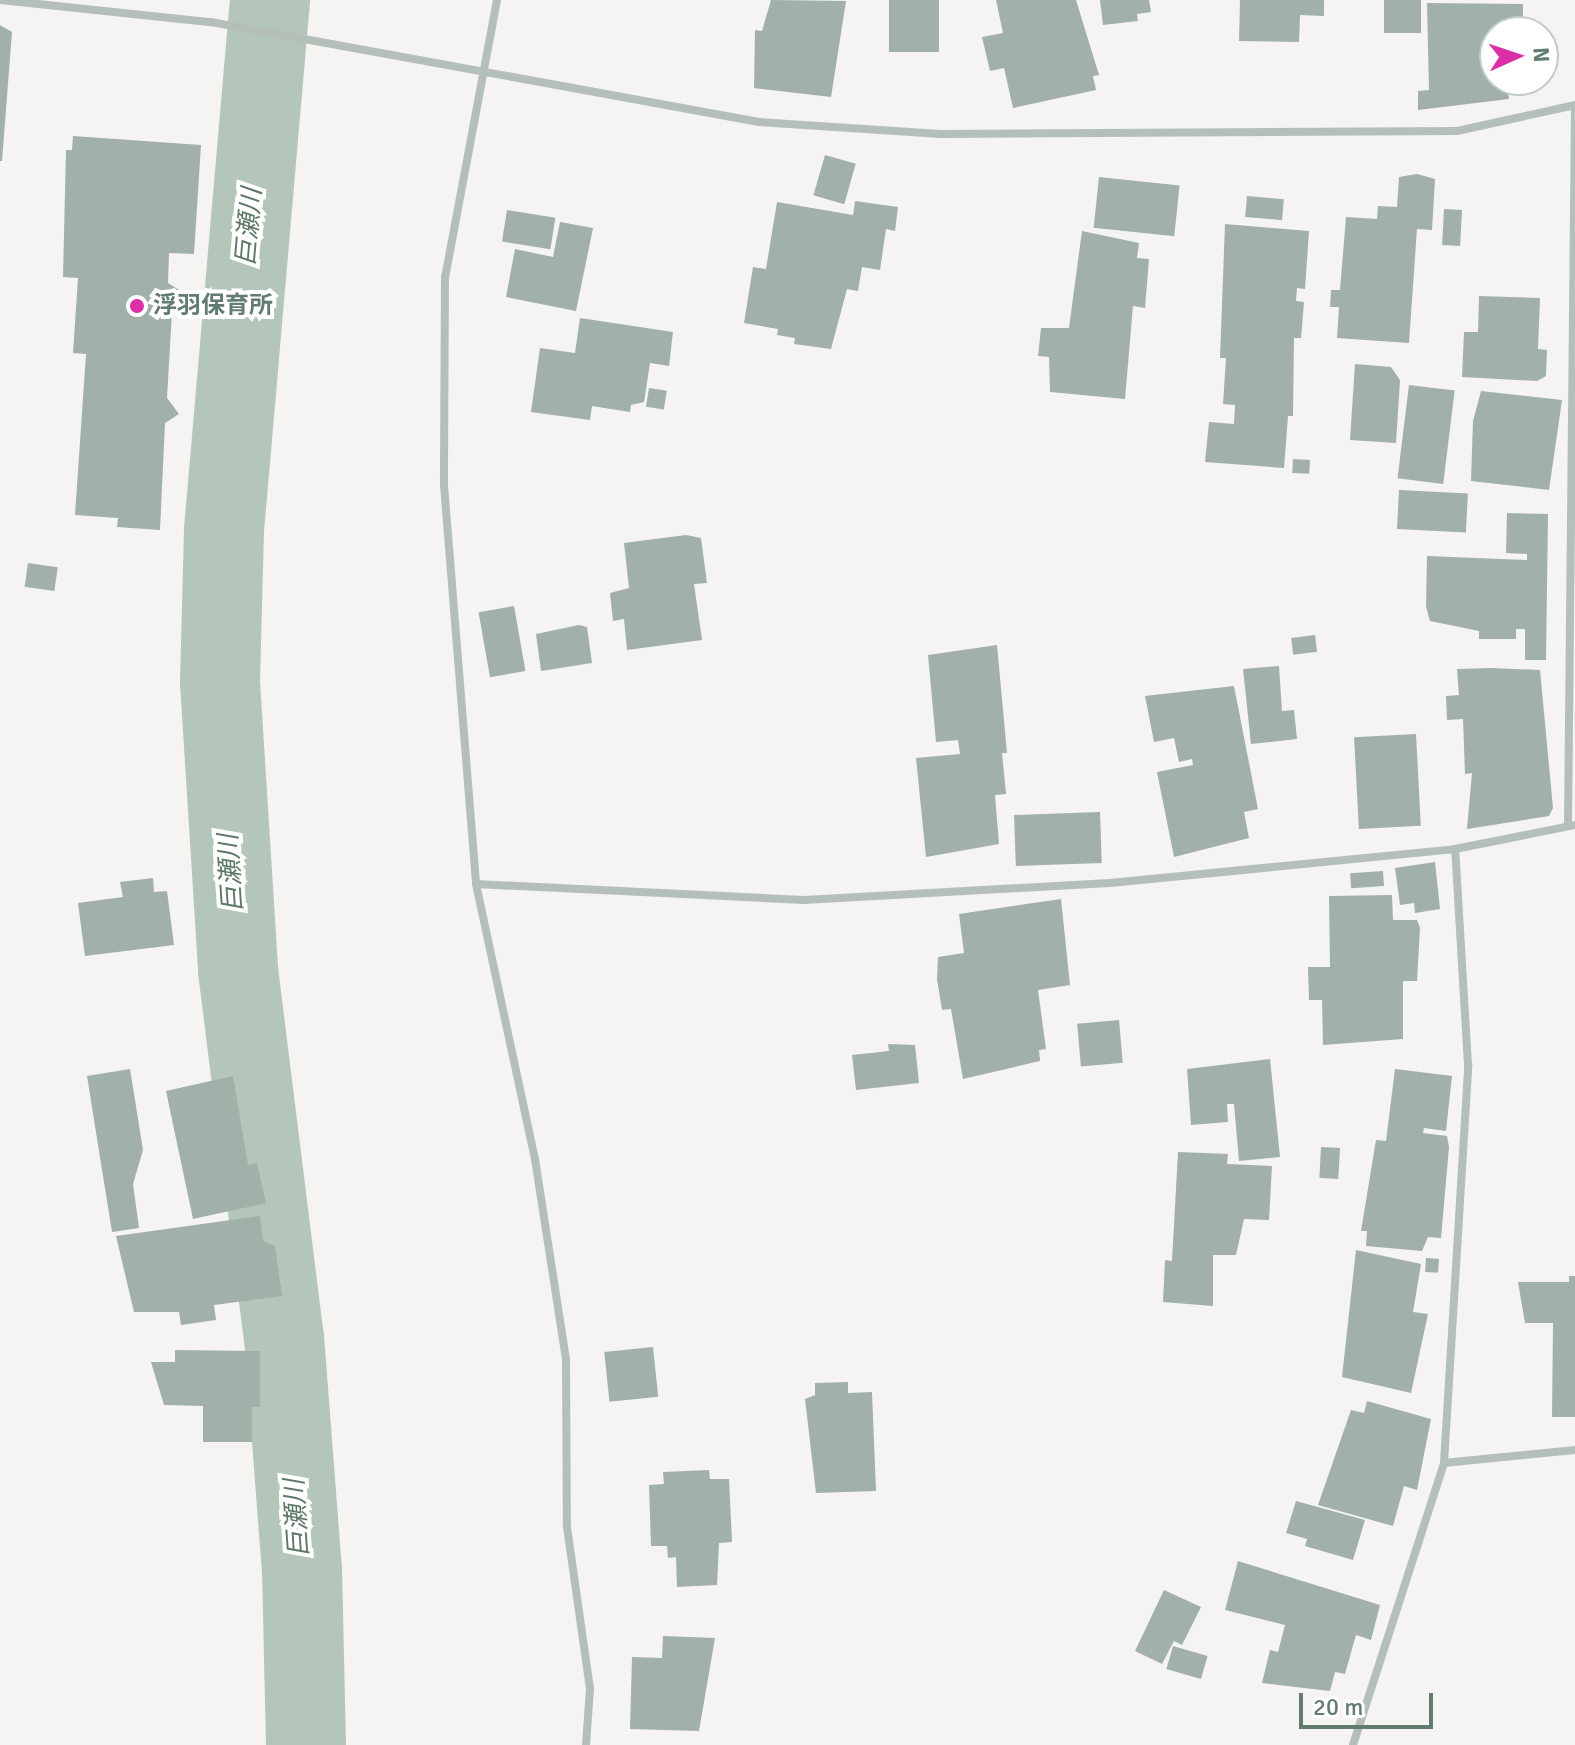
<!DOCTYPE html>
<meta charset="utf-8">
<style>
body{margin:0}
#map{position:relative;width:1575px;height:1745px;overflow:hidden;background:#f6f3f3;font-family:Signika,"Noto Sans JP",sans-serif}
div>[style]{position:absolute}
.river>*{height:80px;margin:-40px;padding:0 40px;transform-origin:40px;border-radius:40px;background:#b4c5ba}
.building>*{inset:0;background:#a1b0a8;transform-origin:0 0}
.street>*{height:8px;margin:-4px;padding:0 4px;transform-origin:4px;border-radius:4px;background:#b5bfba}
.dots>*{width:22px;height:22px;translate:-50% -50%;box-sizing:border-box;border:4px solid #fff;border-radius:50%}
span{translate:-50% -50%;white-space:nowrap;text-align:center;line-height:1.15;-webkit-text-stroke:8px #fff;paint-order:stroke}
.poi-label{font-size:24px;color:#627c70;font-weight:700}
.left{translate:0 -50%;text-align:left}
.water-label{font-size:26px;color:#5d7866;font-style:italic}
.north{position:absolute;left:1479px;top:16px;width:80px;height:80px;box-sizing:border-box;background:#fff;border:2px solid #c0cbc6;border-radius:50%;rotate:87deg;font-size:22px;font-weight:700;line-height:32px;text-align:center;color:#627c70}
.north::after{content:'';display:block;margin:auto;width:28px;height:36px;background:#da2fa6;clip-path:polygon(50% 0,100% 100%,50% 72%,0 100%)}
.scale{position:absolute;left:1299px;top:1693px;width:134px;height:36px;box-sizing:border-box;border:4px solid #627c70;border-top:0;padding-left:10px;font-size:24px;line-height:28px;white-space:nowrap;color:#627c70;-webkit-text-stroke:6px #fff;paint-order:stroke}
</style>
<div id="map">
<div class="river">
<i style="left:270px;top:0;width:532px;rotate:94.96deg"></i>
<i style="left:224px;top:530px;width:152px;rotate:91.5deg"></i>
<i style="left:220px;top:682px;width:289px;rotate:86.4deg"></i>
<i style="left:238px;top:970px;width:370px;rotate:82.9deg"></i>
<i style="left:284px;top:1337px;width:233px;rotate:85.6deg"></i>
<i style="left:302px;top:1569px;width:176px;rotate:88.7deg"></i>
</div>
<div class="building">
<i style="clip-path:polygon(771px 0,846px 1px,831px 97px,754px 88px,755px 30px,762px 31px)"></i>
<i style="left:889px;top:0;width:50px;height:52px"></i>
<i style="clip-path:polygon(996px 0,1076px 0,1099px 75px,1093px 76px,1096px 90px,1013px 108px,1004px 68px,990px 71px,982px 37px,1003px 33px)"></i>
<i style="clip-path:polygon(1100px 0,1149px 0,1151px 12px,1137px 14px,1138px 21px,1103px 25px)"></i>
<i style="clip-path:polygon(1240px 0,1324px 0,1324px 16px,1300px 15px,1299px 42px,1239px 41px)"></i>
<i style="left:1384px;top:0;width:37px;height:33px"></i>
<i style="clip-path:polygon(1427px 3px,1523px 4px,1523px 32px,1495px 32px,1495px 80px,1518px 80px,1519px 89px,1508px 89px,1509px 99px,1418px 110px,1418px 91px,1429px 90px)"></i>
<i style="clip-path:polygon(0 25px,12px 32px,2px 161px,0 161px)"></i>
<i style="clip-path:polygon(73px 136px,201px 145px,194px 254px,169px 253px,168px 283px,187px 295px,183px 309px,172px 312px,167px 398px,179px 414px,165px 423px,160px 530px,117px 527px,118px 518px,75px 515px,86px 354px,73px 353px,78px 278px,63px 277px,66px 150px,72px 150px)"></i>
<i style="left:825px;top:155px;width:32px;height:42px;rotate:16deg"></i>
<i style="clip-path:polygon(1417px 174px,1435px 179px,1432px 230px,1417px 229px,1409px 343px,1337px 338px,1339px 307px,1330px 307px,1331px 290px,1340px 290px,1346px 217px,1377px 219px,1378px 206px,1397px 207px,1399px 177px)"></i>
<i style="left:1099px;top:177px;width:81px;height:51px;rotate:6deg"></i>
<i style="left:1247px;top:196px;width:37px;height:21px;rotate:5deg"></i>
<i style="clip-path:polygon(855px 201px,898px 207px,895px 231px,886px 229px,880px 270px,862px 267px,858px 291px,847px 289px,831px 349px,794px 344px,795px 338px,777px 335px,778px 329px,744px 323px,753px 267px,766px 269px,777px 202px,853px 215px)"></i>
<i style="left:1444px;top:209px;width:18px;height:36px;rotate:3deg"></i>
<i style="left:507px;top:210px;width:49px;height:32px;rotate:9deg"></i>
<i style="clip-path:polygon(560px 222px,593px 228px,576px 311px,506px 297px,515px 249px,553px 257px)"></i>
<i style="clip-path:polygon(1225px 224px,1309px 231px,1305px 289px,1297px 288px,1296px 301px,1304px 302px,1301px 338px,1294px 338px,1293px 416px,1288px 416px,1284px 468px,1205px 462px,1209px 422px,1234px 424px,1235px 405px,1223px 404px,1226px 358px,1220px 358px)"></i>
<i style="clip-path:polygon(1082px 231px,1139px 243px,1137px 258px,1149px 259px,1145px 308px,1133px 306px,1125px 399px,1050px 392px,1049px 357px,1038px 356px,1041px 328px,1069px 328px)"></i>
<i style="clip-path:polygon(1479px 296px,1540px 298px,1538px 349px,1547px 350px,1546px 376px,1537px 381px,1462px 377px,1464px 332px,1478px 332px)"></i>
<i style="clip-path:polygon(580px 318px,673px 332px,669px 366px,650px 363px,644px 402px,631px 405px,630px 412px,592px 406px,590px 420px,531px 412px,540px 348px,575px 353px)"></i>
<i style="clip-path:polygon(1355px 364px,1391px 367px,1400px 380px,1396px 443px,1350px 440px)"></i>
<i style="left:1409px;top:385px;width:46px;height:94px;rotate:7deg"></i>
<i style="left:649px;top:388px;width:18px;height:19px;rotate:9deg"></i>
<i style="clip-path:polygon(1481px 391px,1562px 400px,1549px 490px,1471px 481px,1473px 421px)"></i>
<i style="left:1293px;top:459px;width:17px;height:14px;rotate:3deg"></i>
<i style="left:1399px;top:490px;width:69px;height:39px;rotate:3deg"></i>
<i style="clip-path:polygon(1507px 513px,1548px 514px,1546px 660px,1525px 660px,1525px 629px,1516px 629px,1516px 639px,1479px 639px,1479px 631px,1430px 621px,1426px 607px,1427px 556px,1527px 560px,1527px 554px,1506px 553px)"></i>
<i style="clip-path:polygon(686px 535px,701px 538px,707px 583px,694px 584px,702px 640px,627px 650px,624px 619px,613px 621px,610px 593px,629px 588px,624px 543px)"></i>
<i style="left:28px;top:563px;width:30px;height:24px;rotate:8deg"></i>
<i style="left:514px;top:606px;width:66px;height:36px;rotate:80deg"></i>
<i style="clip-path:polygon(579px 625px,587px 627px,592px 663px,541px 671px,536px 634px)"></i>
<i style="left:1315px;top:635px;width:17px;height:24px;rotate:83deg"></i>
<i style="clip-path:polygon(997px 645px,1007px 753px,1002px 753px,1006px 794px,995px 795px,999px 844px,926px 857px,916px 758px,960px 754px,958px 740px,936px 742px,928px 655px)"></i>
<i style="clip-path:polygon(1279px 666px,1282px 711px,1294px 710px,1297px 739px,1251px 744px,1243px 669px)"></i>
<i style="clip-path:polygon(1491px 668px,1540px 670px,1553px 808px,1549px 816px,1467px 829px,1472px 773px,1465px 774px,1463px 719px,1447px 720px,1446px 696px,1459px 695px,1457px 669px)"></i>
<i style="clip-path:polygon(1234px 686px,1258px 809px,1244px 812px,1249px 838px,1174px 857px,1157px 772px,1193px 765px,1192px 759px,1179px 762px,1174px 738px,1154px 742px,1145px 696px)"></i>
<i style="left:1416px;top:734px;width:92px;height:62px;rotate:87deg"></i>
<i style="left:1100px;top:812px;width:51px;height:86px;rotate:88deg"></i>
<i style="clip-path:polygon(1435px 862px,1440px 909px,1415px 913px,1414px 903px,1400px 905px,1395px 868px)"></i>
<i style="left:1383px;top:871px;width:15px;height:33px;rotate:86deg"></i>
<i style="clip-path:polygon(153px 878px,154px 892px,167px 891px,174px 945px,85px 956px,78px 903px,123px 897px,120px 882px)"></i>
<i style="clip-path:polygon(1392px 895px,1393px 920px,1417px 920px,1420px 928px,1417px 981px,1403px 981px,1403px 1039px,1323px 1045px,1322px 1000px,1309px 1000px,1308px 967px,1330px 967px,1329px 896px)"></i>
<i style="clip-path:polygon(1061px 899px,1070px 985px,1038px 990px,1046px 1049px,1039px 1050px,1040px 1061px,963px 1079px,951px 1009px,942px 1010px,937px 979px,938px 957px,964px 953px,959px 914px)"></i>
<i style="left:1119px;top:1020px;width:43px;height:42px;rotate:85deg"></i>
<i style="clip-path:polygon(888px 1044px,915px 1045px,919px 1083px,856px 1090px,852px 1055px,889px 1051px)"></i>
<i style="clip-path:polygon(1270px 1059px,1280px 1157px,1239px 1161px,1234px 1104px,1227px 1104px,1228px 1122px,1191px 1125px,1187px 1069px)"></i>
<i style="clip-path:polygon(130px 1069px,143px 1150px,133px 1184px,139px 1228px,112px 1232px,87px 1076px)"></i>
<i style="clip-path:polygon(1395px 1069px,1452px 1076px,1446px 1131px,1424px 1128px,1423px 1133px,1447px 1136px,1449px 1147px,1441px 1238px,1428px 1237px,1422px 1251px,1366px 1246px,1367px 1231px,1361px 1231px,1376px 1140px,1386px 1141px)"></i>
<i style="clip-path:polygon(233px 1076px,248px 1165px,257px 1163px,266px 1203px,193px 1219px,166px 1091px)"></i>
<i style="left:1321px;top:1147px;width:19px;height:31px;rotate:3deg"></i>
<i style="clip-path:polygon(1178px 1152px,1228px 1154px,1227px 1164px,1272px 1166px,1269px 1220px,1244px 1219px,1236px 1255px,1213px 1255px,1213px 1306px,1163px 1302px,1165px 1260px,1172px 1261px)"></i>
<i style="clip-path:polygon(260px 1216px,263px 1241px,275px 1246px,282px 1296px,214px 1305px,216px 1320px,181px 1325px,179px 1312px,134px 1312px,116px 1236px)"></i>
<i style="clip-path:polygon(1356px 1250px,1421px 1264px,1413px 1312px,1428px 1314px,1411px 1393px,1342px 1377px)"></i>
<i style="left:1426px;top:1258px;width:13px;height:14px;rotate:4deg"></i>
<i style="clip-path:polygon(1569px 1276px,1575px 1276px,1575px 1417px,1552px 1417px,1553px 1323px,1525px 1323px,1518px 1282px,1569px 1282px)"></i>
<i style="left:653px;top:1347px;width:50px;height:49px;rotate:84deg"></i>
<i style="clip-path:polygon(175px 1350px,260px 1351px,260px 1407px,252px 1407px,252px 1442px,203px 1442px,203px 1406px,164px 1405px,151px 1362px,175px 1362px)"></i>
<i style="clip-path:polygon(848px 1382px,848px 1393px,872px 1392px,876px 1491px,816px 1493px,805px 1399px,815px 1395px,815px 1383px)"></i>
<i style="clip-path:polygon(1367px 1401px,1431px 1419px,1417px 1490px,1404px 1486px,1393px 1526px,1318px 1505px,1351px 1410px,1364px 1413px)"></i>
<i style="clip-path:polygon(709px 1470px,710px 1479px,729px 1479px,732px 1542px,719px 1543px,717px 1585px,677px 1587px,676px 1557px,668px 1558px,667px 1546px,651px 1546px,649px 1485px,664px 1484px,663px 1472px)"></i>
<i style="clip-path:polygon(1296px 1501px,1365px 1520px,1353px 1560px,1305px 1546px,1307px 1539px,1286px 1533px)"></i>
<i style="clip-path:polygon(1238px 1561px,1380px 1605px,1371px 1640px,1356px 1635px,1345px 1674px,1335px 1672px,1330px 1691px,1262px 1683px,1270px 1650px,1278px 1652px,1285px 1625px,1225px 1610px)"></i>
<i style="clip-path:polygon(1164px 1590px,1201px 1607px,1182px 1645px,1174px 1641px,1162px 1664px,1135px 1651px)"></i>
<i style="clip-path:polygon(663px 1636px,715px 1638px,699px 1731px,630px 1729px,632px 1657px,662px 1658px)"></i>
<i style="left:1173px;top:1646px;width:36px;height:24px;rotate:16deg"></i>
</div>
<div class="street">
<i style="left:0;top:0;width:212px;rotate:6deg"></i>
<i style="left:211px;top:22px;width:557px;rotate:10.34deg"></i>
<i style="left:759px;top:122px;width:182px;rotate:3.8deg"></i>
<i style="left:941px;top:134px;width:516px;rotate:-0.33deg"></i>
<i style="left:1457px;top:131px;width:121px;rotate:-12.4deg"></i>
<i style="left:497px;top:0;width:282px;rotate:100.6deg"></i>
<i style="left:445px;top:277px;width:208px;rotate:90.3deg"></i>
<i style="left:444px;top:485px;width:400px;rotate:85.4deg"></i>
<i style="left:476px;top:884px;width:281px;rotate:77.9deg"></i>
<i style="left:535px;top:1159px;width:203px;rotate:81.2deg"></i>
<i style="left:566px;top:1360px;width:167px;rotate:89.7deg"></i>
<i style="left:567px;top:1527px;width:164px;rotate:81.9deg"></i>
<i style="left:590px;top:1689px;width:56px;rotate:94.1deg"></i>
<i style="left:1568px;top:825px;width:720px;rotate:-89.44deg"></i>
<i style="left:476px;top:884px;width:328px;rotate:2.8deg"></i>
<i style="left:804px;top:900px;width:306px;rotate:-3.2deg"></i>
<i style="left:1110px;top:883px;width:347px;rotate:-5.6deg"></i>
<i style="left:1455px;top:849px;width:122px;rotate:-11.3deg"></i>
<i style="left:1444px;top:1463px;width:132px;rotate:-5.7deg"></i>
<i style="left:1353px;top:1745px;width:296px;rotate:-72.1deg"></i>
<i style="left:1444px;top:1463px;width:399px;rotate:-86.5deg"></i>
<i style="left:1468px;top:1065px;width:216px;rotate:-93.4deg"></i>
</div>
<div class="dots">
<i style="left:137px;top:306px;background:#da2fa6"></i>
</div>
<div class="poi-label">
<span class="left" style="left:153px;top:306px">浮羽保育所</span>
</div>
<div class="water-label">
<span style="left:250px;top:227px;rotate:-85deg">巨瀬川</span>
<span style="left:232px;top:873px;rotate:-94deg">巨瀬川</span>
<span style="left:298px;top:1518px;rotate:-94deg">巨瀬川</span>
</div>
<div class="north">N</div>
<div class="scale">20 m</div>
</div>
